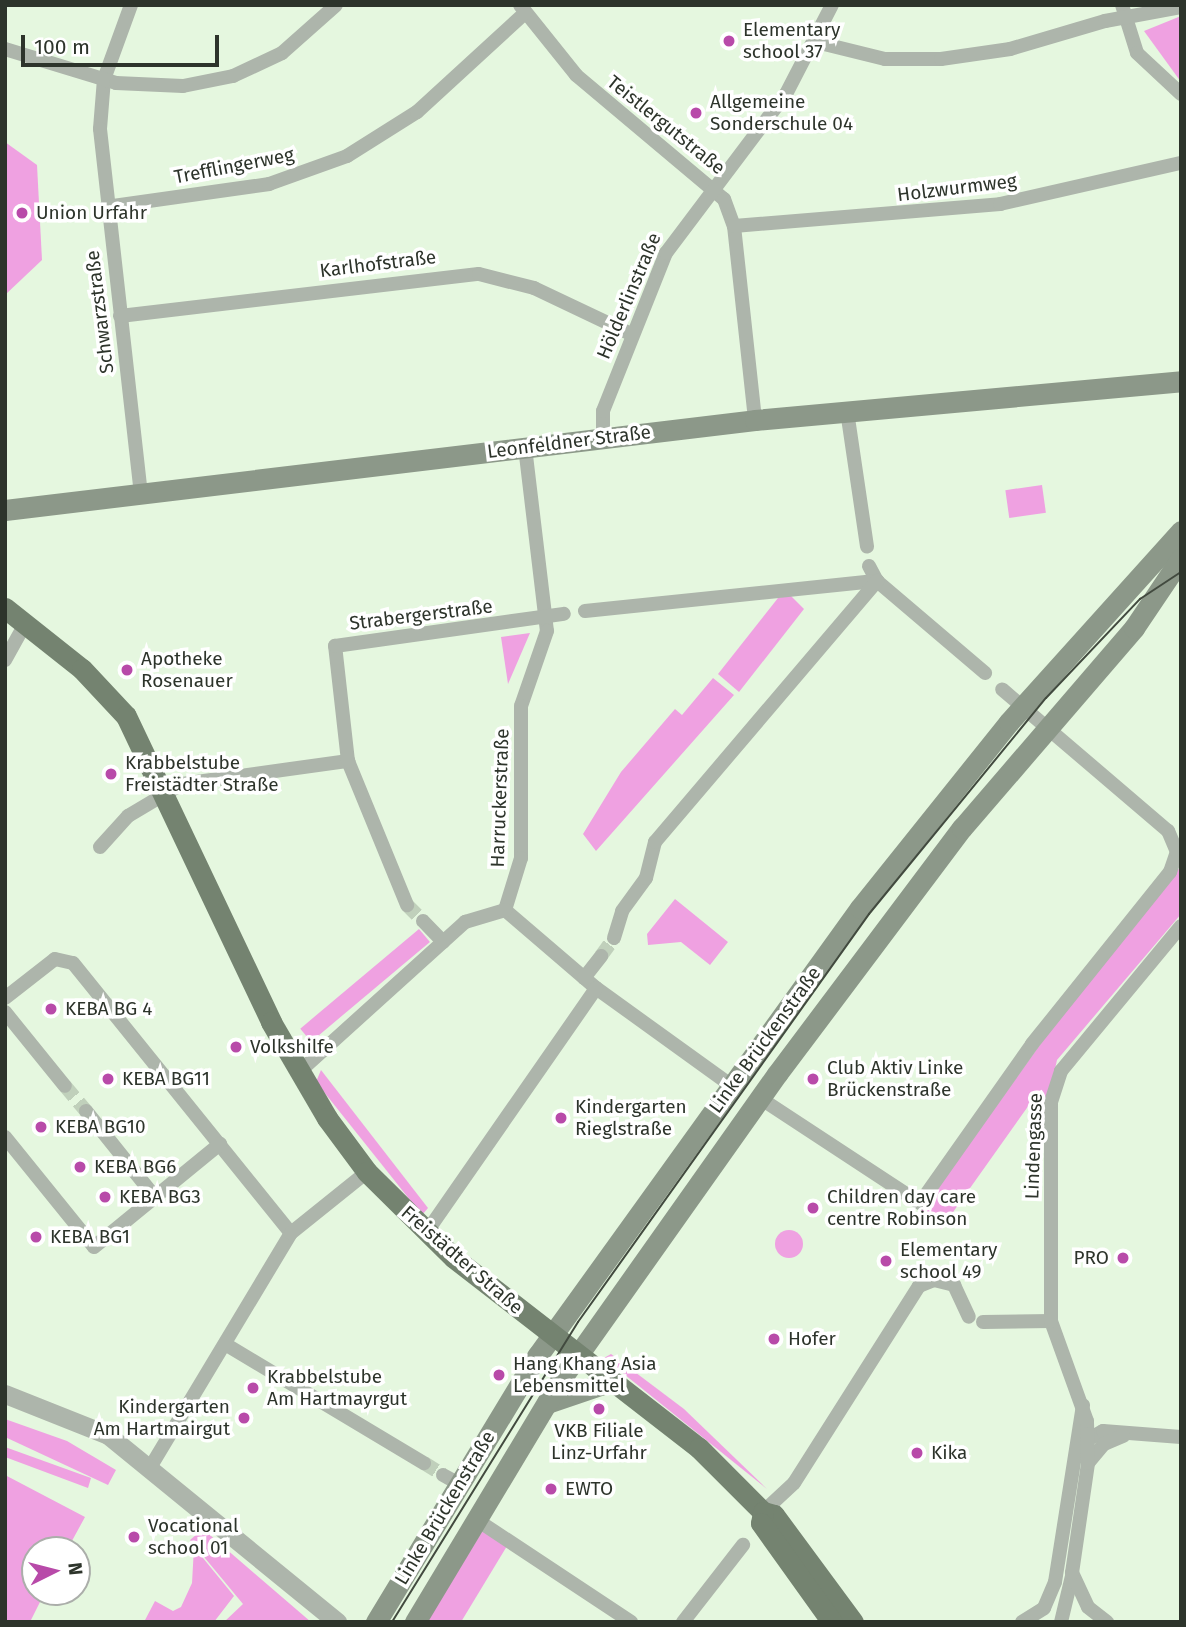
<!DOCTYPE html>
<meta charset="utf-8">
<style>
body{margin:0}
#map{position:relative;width:1186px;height:1627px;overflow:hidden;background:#e5f7df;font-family:"Fira Sans",sans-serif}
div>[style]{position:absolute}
.green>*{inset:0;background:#efa1e1;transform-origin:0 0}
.round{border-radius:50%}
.minor-tunnel>*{height:14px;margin-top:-7px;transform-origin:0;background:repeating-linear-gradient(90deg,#c0d0bb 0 14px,transparent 0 21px)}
.minor>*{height:14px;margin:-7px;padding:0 7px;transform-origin:7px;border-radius:7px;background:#adb5ab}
.tertiary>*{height:19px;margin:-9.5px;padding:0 9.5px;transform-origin:9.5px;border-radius:9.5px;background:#adb5ab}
.secondary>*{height:21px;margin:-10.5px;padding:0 10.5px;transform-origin:10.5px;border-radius:10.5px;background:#8c9889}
.primary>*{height:21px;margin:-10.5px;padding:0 10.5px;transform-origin:10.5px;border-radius:10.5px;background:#748370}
.tram>*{height:2px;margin:-1px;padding:0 1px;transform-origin:1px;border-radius:1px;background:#424a3f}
.dots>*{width:19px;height:19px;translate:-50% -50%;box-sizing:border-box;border:4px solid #fff;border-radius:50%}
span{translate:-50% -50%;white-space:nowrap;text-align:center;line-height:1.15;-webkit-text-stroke:7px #fff;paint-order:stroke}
.poi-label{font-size:19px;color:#2d342b}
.left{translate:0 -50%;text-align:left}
.right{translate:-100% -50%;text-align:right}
.street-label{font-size:19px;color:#2d342b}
.frame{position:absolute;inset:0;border:7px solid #2d342b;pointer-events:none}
.north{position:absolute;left:21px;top:1536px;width:70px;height:70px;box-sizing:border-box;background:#fff;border:2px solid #abaeaa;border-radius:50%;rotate:84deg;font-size:19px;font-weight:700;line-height:28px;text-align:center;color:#2d342b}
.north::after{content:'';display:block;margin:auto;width:24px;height:32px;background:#b84aa9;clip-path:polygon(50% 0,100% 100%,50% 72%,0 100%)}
.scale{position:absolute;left:21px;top:35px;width:198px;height:32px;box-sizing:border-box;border:4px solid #2d342b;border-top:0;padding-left:9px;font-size:21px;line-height:24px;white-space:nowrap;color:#2d342b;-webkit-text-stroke:5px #fff;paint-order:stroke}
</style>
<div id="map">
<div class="green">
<i style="clip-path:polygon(1181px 16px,1181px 82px,1144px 31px)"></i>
<i style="clip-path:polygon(5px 142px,37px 165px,42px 260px,5px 295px)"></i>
<i style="left:1042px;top:485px;width:28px;height:37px;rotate:82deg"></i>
<i style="clip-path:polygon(790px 595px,804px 609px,739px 692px,718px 674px,778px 598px)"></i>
<i style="clip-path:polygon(530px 633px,508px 684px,501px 637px)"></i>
<i style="clip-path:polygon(713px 678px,734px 695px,596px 851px,583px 834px,621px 772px,675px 709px,682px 715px)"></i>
<i style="clip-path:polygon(1181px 866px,1181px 914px,1057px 1060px,1044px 1118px,1029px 1105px,941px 1229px,919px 1214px,1054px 1025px)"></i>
<i style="clip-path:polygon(675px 899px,728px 942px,710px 965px,681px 942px,648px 945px,647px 934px)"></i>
<i style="left:419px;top:929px;width:17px;height:155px;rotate:50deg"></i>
<i style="clip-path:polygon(321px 1070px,428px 1208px,422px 1215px,316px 1082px)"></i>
<i class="round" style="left:775px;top:1230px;width:28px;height:28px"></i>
<i style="clip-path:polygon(611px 1354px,684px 1409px,767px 1489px,604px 1358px)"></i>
<i style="clip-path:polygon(5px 1419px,67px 1441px,116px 1470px,108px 1485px,5px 1437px)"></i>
<i style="clip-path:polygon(5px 1447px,91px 1478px,88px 1488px,5px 1457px)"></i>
<i style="clip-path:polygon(5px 1475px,85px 1517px,67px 1550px,35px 1550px,35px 1592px,45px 1592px,30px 1622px,5px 1622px)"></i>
<i style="clip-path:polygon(203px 1529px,311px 1622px,224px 1622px,243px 1604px,190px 1540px)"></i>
<i style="clip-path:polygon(483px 1530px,507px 1546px,461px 1622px,427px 1622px)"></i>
<i style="clip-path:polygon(194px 1547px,234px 1596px,214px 1622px,144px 1622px,155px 1601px,173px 1611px,181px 1607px,192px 1583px)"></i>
</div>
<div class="minor-tunnel">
<i style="left:407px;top:905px;width:23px;rotate:45deg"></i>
<i style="left:601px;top:956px;width:22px;rotate:-54deg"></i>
<i style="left:65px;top:1086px;width:33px;rotate:50deg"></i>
<i style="left:424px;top:1463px;width:22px;rotate:32deg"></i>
</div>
<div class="minor">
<i style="left:131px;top:5px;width:79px;rotate:110deg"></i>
<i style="left:104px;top:79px;width:50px;rotate:94.6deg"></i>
<i style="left:100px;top:129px;width:366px;rotate:83.6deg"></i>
<i style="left:520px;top:5px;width:90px;rotate:51.3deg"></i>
<i style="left:576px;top:75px;width:193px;rotate:40deg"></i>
<i style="left:724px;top:199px;width:29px;rotate:70deg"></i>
<i style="left:734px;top:226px;width:195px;rotate:83.8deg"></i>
<i style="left:1122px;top:5px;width:50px;rotate:72.6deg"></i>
<i style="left:1137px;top:53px;width:60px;rotate:43deg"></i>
<i style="left:816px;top:42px;width:71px;rotate:13.8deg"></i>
<i style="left:885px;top:59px;width:56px"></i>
<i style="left:941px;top:59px;width:70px;rotate:-8.2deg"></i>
<i style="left:1010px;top:49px;width:99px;rotate:-16.4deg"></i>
<i style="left:1105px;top:21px;width:77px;rotate:-10.4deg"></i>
<i style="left:5px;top:49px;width:116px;rotate:17deg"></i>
<i style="left:116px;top:83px;width:67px;rotate:2.6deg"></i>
<i style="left:183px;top:86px;width:51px;rotate:-11.3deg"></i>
<i style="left:233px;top:76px;width:54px;rotate:-25.1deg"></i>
<i style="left:282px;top:53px;width:72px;rotate:-41.6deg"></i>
<i style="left:106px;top:207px;width:165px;rotate:-8deg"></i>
<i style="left:269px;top:184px;width:83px;rotate:-19.7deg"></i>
<i style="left:347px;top:156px;width:83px;rotate:-32.2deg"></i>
<i style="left:417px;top:112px;width:147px;rotate:-42.5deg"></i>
<i style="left:734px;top:226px;width:267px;rotate:-4.7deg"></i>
<i style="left:1000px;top:204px;width:186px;rotate:-12.8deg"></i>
<i style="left:120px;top:316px;width:361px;rotate:-6.7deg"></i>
<i style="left:479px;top:274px;width:57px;rotate:14.3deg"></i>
<i style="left:534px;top:288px;width:107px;rotate:25.4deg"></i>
<i style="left:847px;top:411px;width:137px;rotate:81.6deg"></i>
<i style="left:603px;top:438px;width:27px;rotate:-90deg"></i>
<i style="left:603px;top:411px;width:170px;rotate:-68.3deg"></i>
<i style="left:666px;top:253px;width:199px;rotate:-53deg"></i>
<i style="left:786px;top:94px;width:100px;rotate:-62.7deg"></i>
<i style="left:525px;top:447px;width:185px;rotate:83.2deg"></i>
<i style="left:547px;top:631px;width:79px;rotate:109.1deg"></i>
<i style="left:521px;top:706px;width:152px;rotate:90deg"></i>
<i style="left:521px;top:858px;width:54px;rotate:107.1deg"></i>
<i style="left:505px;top:910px;width:120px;rotate:40.6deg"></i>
<i style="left:596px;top:988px;width:168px;rotate:35.8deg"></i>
<i style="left:869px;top:566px;width:17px;rotate:62deg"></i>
<i style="left:877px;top:581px;width:142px;rotate:40.4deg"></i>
<i style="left:585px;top:611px;width:294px;rotate:-5.9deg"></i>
<i style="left:5px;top:660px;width:41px;rotate:-60.9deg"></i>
<i style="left:348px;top:761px;width:156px;rotate:67.7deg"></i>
<i style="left:100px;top:847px;width:42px;rotate:-47.9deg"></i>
<i style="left:128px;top:816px;width:63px;rotate:-30.7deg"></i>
<i style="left:182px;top:784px;width:168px;rotate:-7.9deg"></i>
<i style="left:348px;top:761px;width:116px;rotate:-96.4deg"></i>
<i style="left:335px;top:646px;width:231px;rotate:-8deg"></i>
<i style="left:423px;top:921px;width:29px;rotate:46deg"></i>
<i style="left:614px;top:938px;width:28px;rotate:-73deg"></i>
<i style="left:622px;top:911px;width:41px;rotate:-54deg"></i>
<i style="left:646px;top:878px;width:37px;rotate:-76deg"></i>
<i style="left:655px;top:842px;width:343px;rotate:-49.6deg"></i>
<i style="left:584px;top:978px;width:28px;rotate:-52deg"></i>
<i style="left:5px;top:998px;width:63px;rotate:-38deg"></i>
<i style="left:55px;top:959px;width:18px;rotate:13deg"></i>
<i style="left:73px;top:963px;width:347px;rotate:51.1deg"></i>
<i style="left:5px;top:1012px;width:95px;rotate:51deg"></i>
<i style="left:299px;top:1072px;width:224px;rotate:-42.1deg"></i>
<i style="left:465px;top:922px;width:42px;rotate:-16.7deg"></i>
<i style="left:760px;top:1098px;width:191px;rotate:33.3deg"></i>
<i style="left:920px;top:1203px;width:194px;rotate:-54.8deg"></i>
<i style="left:1032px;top:1044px;width:221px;rotate:-51.3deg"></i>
<i style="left:1170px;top:872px;width:21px;rotate:-71deg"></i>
<i style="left:1177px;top:852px;width:23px;rotate:-113deg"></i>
<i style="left:1168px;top:831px;width:218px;rotate:-139.5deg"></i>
<i style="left:86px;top:1111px;width:110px;rotate:51.3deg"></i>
<i style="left:5px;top:1137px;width:141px;rotate:51deg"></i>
<i style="left:94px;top:1247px;width:163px;rotate:-39.3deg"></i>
<i style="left:426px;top:1233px;width:298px;rotate:-55.2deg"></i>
<i style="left:983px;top:1322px;width:68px;rotate:-0.8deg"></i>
<i style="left:225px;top:1344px;width:232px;rotate:30.9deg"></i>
<i style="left:1082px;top:1443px;width:24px;rotate:-30deg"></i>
<i style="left:1103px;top:1431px;width:78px;rotate:4.4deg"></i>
<i style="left:1088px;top:1463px;width:25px;rotate:-50deg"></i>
<i style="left:1104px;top:1444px;width:21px;rotate:-23deg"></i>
<i style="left:151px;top:1466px;width:272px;rotate:-59deg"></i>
<i style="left:291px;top:1233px;width:97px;rotate:-38.8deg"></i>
<i style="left:443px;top:1475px;width:18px;rotate:29deg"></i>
<i style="left:763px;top:1512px;width:42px;rotate:-43.1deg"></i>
<i style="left:794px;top:1483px;width:233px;rotate:-57.6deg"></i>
<i style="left:919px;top:1286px;width:16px;rotate:-22deg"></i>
<i style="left:934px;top:1280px;width:21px;rotate:14deg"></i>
<i style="left:954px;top:1285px;width:35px;rotate:65deg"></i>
<i style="left:477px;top:1520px;width:185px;rotate:33.5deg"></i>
<i style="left:683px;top:1622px;width:98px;rotate:-52.1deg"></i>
<i style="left:1022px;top:1622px;width:26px;rotate:-32deg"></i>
<i style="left:1044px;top:1608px;width:28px;rotate:-67deg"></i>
<i style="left:1055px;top:1582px;width:179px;rotate:-81deg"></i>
<i style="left:1061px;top:1622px;width:47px;rotate:-76.6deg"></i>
<i style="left:1107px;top:1622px;width:24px;rotate:-142deg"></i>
<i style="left:1088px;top:1607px;width:38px;rotate:-115deg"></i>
<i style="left:1072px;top:1573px;width:111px;rotate:-81.7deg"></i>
<i style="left:1088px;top:1463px;width:42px;rotate:-91.4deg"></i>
<i style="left:1087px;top:1421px;width:106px;rotate:-109.8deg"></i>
<i style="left:1051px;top:1321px;width:219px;rotate:-90deg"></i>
<i style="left:1051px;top:1102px;width:33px;rotate:-72deg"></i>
<i style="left:1061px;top:1071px;width:188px;rotate:-50.4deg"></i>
</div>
<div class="tertiary">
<i style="left:5px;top:1394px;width:111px;rotate:21.7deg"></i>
<i style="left:108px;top:1435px;width:296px;rotate:39.2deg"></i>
</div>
<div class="secondary">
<i style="left:5px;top:510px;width:755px;rotate:-6.84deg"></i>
<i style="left:755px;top:420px;width:428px;rotate:-5.2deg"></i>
<i style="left:547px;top:1403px;width:69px;rotate:-18.7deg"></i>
<i style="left:376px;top:1622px;width:312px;rotate:-58.8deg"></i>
<i style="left:538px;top:1355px;width:551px;rotate:-54.23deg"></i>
<i style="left:860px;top:908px;width:238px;rotate:-51.3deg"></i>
<i style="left:1009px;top:722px;width:257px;rotate:-48deg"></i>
<i style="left:415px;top:1622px;width:283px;rotate:-59deg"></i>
<i style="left:561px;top:1379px;width:374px;rotate:-54.7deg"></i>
<i style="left:777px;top:1074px;width:308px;rotate:-53.1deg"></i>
<i style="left:962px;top:828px;width:264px;rotate:-49.3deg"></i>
<i style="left:1134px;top:628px;width:84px;rotate:-56.1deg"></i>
</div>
<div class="primary">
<i style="left:5px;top:608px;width:98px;rotate:38.4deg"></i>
<i style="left:82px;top:669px;width:64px;rotate:46.9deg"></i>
<i style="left:126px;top:716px;width:339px;rotate:64.6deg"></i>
<i style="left:271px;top:1022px;width:111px;rotate:59.7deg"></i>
<i style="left:327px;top:1118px;width:67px;rotate:53.5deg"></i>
<i style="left:367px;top:1172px;width:122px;rotate:44.7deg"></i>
<i style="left:454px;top:1258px;width:310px;rotate:37.8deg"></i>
<i style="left:699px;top:1448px;width:91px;rotate:45deg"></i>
<i style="left:763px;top:1512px;width:11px;rotate:15deg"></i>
<i style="left:774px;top:1515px;width:133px;rotate:53.6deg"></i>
<i style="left:763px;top:1512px;width:11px;rotate:100deg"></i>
<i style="left:761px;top:1523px;width:122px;rotate:54.4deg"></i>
</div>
<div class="tram">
<i style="left:392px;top:1622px;width:353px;rotate:-58.2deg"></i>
<i style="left:578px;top:1322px;width:501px;rotate:-54.5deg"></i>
<i style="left:869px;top:914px;width:279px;rotate:-50.7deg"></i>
<i style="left:1046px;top:698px;width:137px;rotate:-46.5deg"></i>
<i style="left:1140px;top:599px;width:49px;rotate:-33.4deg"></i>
</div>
<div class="dots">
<i style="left:729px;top:41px;background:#b84aa9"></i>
<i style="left:696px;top:113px;background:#b84aa9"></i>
<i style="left:22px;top:213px;background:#b84aa9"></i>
<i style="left:127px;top:670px;background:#b84aa9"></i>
<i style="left:111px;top:774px;background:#b84aa9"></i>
<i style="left:51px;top:1009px;background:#b84aa9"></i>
<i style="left:236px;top:1047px;background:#b84aa9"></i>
<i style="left:108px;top:1079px;background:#b84aa9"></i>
<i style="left:813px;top:1079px;background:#b84aa9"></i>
<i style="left:561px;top:1118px;background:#b84aa9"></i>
<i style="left:41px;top:1127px;background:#b84aa9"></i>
<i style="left:80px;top:1167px;background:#b84aa9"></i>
<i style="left:105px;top:1197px;background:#b84aa9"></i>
<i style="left:813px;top:1208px;background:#b84aa9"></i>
<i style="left:36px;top:1237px;background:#b84aa9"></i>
<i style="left:1123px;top:1258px;background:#b84aa9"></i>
<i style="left:886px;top:1261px;background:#b84aa9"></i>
<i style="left:774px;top:1339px;background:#b84aa9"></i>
<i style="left:499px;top:1375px;background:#b84aa9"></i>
<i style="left:253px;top:1388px;background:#b84aa9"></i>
<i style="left:599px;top:1409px;background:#b84aa9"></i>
<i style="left:244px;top:1418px;background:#b84aa9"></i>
<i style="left:917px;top:1453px;background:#b84aa9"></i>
<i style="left:551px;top:1489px;background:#b84aa9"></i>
<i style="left:134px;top:1537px;background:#b84aa9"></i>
</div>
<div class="poi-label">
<span class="left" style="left:743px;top:41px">Elementary<br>school 37</span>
<span class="left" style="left:710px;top:113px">Allgemeine<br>Sonderschule 04</span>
<span class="left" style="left:36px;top:213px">Union Urfahr</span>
<span class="left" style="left:141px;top:670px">Apotheke<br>Rosenauer</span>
<span class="left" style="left:125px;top:774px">Krabbelstube<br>Freistädter Straße</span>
<span class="left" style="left:65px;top:1009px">KEBA BG 4</span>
<span class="left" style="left:250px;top:1047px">Volkshilfe</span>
<span class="left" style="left:827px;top:1079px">Club Aktiv Linke<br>Brückenstraße</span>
<span class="left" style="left:122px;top:1079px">KEBA BG11</span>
<span class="left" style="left:575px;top:1118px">Kindergarten<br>Rieglstraße</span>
<span class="left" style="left:55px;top:1127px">KEBA BG10</span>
<span class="left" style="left:94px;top:1167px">KEBA BG6</span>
<span class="left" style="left:119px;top:1197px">KEBA BG3</span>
<span class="left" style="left:827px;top:1208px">Children day care<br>centre Robinson</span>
<span class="left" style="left:50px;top:1237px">KEBA BG1</span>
<span class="left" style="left:900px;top:1261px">Elementary<br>school 49</span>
<span class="right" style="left:1109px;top:1258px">PRO</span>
<span class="left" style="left:788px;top:1339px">Hofer</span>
<span class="left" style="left:513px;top:1375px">Hang Khang Asia<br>Lebensmittel</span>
<span class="left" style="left:267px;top:1388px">Krabbelstube<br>Am Hartmayrgut</span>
<span class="right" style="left:230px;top:1418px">Kindergarten<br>Am Hartmairgut</span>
<span style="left:599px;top:1442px">VKB Filiale<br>Linz-Urfahr</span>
<span class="left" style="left:931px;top:1453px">Kika</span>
<span class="left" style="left:565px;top:1489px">EWTO</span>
<span class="left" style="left:148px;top:1537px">Vocational<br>school 01</span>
</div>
<div class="street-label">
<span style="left:666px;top:125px;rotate:39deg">Teistlergutstraße</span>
<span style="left:234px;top:166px;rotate:-11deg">Trefflingerweg</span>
<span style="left:957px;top:188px;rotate:-7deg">Holzwurmweg</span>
<span style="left:378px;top:264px;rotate:-7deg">Karlhofstraße</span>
<span style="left:629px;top:296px;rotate:-67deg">Hölderlinstraße</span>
<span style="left:100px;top:312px;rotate:-97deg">Schwarzstraße</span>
<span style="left:569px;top:442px;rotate:-7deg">Leonfeldner Straße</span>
<span style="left:421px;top:615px;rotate:-7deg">Strabergerstraße</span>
<span style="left:500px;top:798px;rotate:-88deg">Harruckerstraße</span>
<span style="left:765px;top:1040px;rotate:-54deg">Linke Brückenstraße</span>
<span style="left:1034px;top:1146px;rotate:-88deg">Lindengasse</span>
<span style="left:462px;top:1260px;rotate:41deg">Freistädter Straße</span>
<span style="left:445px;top:1508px;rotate:-59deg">Linke Brückenstraße</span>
</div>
<div class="frame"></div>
<div class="north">N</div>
<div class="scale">100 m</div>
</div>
